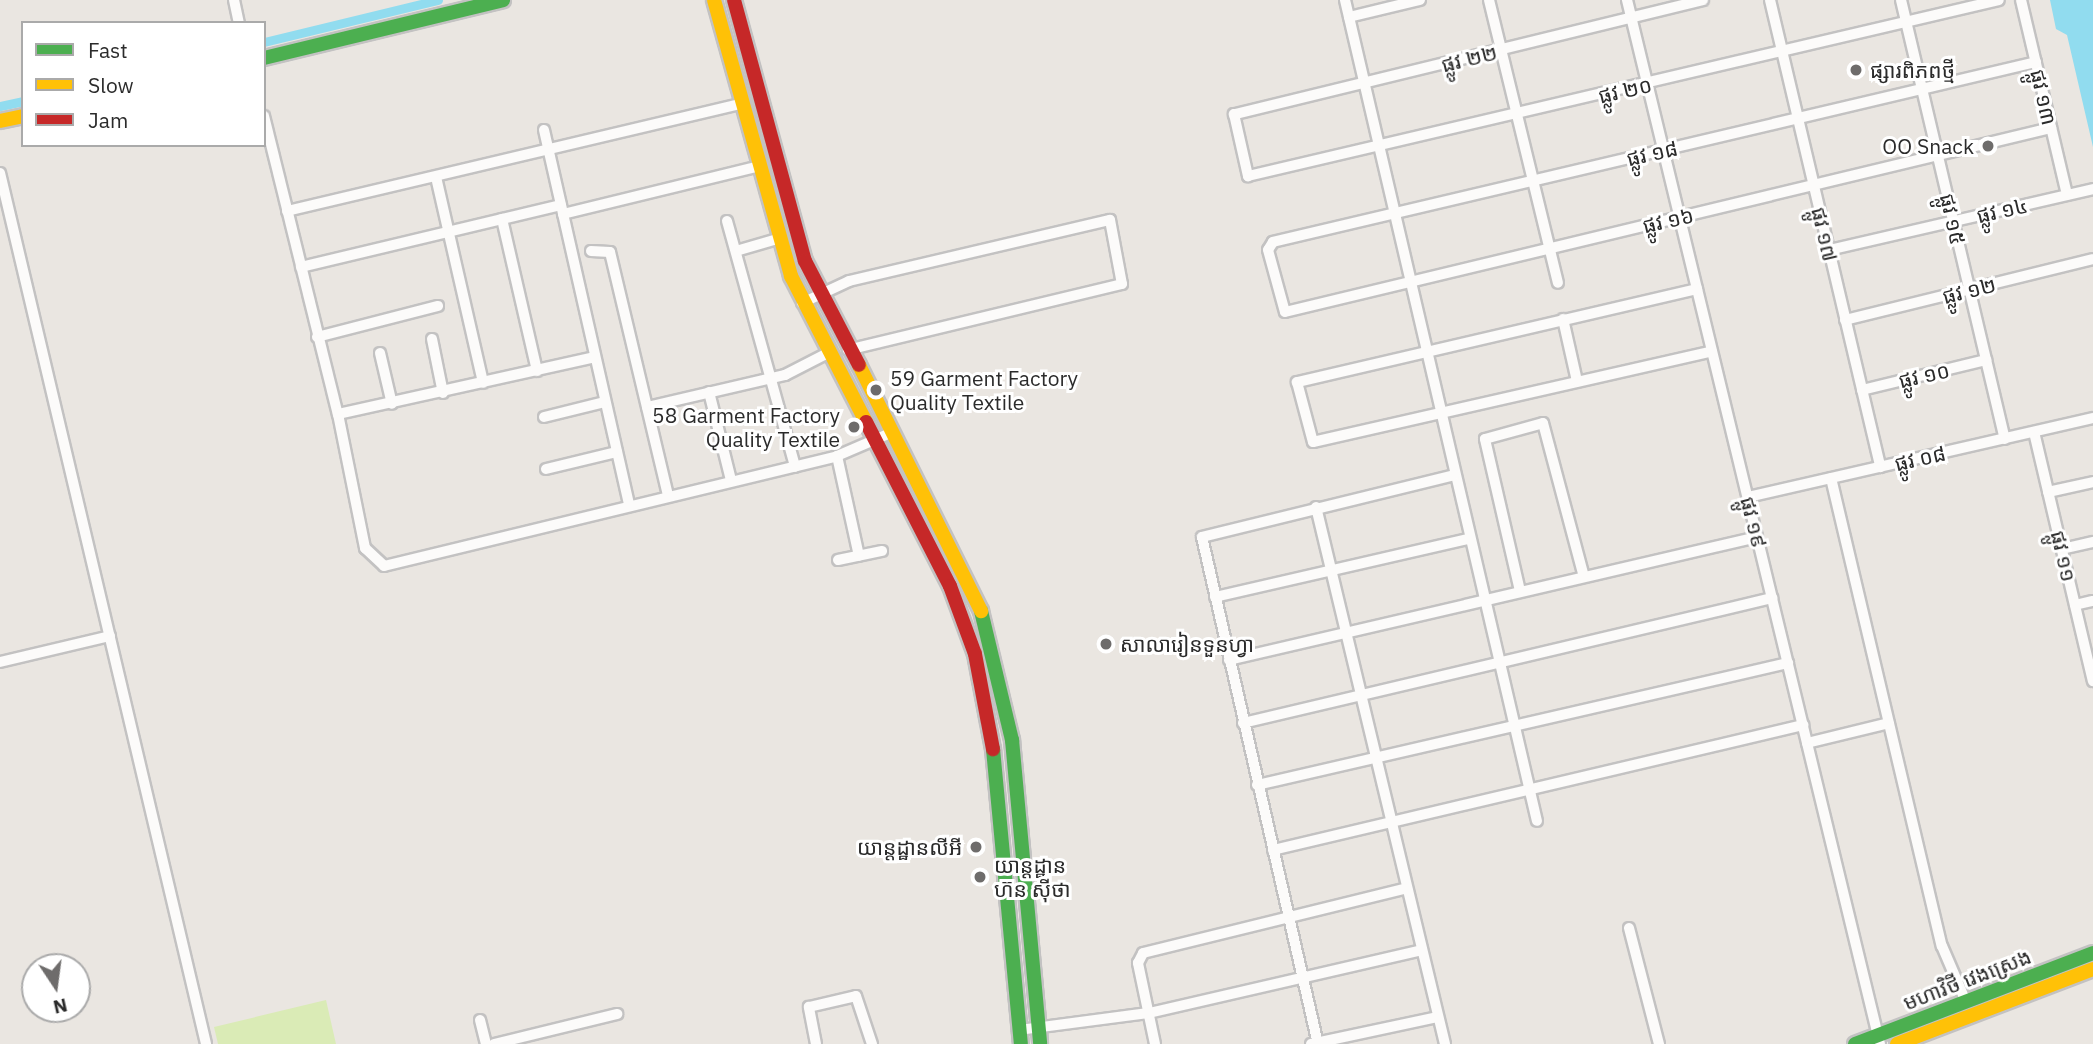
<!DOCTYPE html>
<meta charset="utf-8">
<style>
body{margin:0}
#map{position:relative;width:2093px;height:1044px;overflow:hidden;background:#eae6e1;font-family:"IBM Plex Sans","Noto Sans Khmer",sans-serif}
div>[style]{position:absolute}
.pitch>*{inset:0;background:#daebb6}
.water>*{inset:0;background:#91dcef}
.canal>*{height:9px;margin:-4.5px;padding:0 4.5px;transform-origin:4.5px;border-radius:4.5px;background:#91dcef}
.roads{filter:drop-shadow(2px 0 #c3c2c2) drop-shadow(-2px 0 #c3c2c2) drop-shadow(0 2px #c3c2c2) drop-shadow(0 -2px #c3c2c2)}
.street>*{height:10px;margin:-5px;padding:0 5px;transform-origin:5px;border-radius:5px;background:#fcfbfa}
.fast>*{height:14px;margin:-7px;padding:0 7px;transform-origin:7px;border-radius:7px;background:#4caf50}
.slow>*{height:14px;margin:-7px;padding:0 7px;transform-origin:7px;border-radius:7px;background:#ffc107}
.jam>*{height:14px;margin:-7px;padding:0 7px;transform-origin:7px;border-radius:7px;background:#c62828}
.dots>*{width:19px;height:19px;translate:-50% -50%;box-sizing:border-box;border:4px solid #fff;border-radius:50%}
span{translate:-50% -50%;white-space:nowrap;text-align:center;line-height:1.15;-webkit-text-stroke:6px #fff;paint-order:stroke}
.street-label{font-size:21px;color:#2b2b2b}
.poi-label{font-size:21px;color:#2b2b2b}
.left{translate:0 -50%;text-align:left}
.right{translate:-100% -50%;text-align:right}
.legend{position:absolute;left:21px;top:21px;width:245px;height:126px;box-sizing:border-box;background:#fff;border:2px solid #aaa;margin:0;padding:9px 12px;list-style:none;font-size:21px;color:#2b2b2b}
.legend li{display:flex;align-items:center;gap:14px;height:35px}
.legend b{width:35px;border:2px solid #aaa}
.north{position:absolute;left:21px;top:953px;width:70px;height:70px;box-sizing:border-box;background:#fff;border:2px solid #aaa;border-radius:50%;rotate:167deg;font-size:19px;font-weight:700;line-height:28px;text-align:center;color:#2b2b2b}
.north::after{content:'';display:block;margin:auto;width:24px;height:32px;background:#6e6c6b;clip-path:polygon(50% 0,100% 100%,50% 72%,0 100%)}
</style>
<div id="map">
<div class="pitch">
<i style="clip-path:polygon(326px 1000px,336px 1044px,218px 1044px,214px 1027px)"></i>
</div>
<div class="water">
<i style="clip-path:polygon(2050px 0,2093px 0,2093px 147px,2067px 35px,2056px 29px)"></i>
</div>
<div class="canal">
<i style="left:264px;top:42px;width:179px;rotate:-13.6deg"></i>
<i style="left:0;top:106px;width:24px;rotate:-12deg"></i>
</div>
<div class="roads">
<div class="street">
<i style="left:234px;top:0;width:24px;rotate:78deg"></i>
<i style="left:1345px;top:0;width:843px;rotate:76.84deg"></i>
<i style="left:1489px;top:0;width:291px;rotate:76.3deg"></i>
<i style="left:1627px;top:0;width:1074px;rotate:76.38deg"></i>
<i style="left:1703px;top:0;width:483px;rotate:166.3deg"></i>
<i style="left:1234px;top:114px;width:64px;rotate:77.3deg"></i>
<i style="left:1248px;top:176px;width:771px;rotate:-13.19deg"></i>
<i style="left:1770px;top:0;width:480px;rotate:76.7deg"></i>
<i style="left:1901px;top:0;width:451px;rotate:76.7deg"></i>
<i style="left:2021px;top:0;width:200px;rotate:76.7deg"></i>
<i style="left:1349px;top:17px;width:73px;rotate:-13.5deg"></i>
<i style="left:2036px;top:62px;width:784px;rotate:166.73deg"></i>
<i style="left:1273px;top:242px;width:9px;rotate:122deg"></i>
<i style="left:1268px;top:250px;width:64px;rotate:74.7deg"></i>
<i style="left:1285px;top:312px;width:788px;rotate:-13.51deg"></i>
<i style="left:264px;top:116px;width:307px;rotate:76.1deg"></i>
<i style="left:338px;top:414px;width:263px;rotate:-12.5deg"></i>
<i style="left:544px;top:130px;width:383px;rotate:77.2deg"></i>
<i style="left:0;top:173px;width:895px;rotate:76.69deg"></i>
<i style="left:436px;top:177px;width:211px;rotate:77.1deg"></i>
<i style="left:287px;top:211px;width:466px;rotate:-13.3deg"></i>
<i style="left:563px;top:214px;width:199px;rotate:-13.7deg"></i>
<i style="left:502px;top:219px;width:156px;rotate:77deg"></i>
<i style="left:727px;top:221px;width:255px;rotate:74.5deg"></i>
<i style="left:1829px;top:250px;width:271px;rotate:-13deg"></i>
<i style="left:591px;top:251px;width:19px;rotate:3deg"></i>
<i style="left:610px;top:252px;width:250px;rotate:76.6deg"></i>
<i style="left:736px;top:251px;width:43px;rotate:-16.3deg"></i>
<i style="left:301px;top:267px;width:267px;rotate:-13.4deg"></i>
<i style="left:1697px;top:289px;width:411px;rotate:166.9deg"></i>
<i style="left:1297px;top:382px;width:62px;rotate:75.1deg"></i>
<i style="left:1313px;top:442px;width:409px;rotate:-12.8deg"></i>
<i style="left:802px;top:303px;width:52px;rotate:-25.1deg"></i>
<i style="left:849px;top:281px;width:268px;rotate:-13.2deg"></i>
<i style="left:1110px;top:220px;width:65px;rotate:79.4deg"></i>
<i style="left:1122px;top:284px;width:282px;rotate:166.5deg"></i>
<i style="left:1563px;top:319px;width:64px;rotate:77.3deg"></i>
<i style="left:1845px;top:320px;width:255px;rotate:-13.8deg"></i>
<i style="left:317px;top:337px;width:125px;rotate:-14.4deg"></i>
<i style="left:432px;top:339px;width:55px;rotate:78.5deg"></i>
<i style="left:380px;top:353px;width:52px;rotate:76.8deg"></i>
<i style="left:1862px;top:390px;width:128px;rotate:-13.6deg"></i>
<i style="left:709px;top:392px;width:91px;rotate:76deg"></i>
<i style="left:647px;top:407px;width:142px;rotate:-13.1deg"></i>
<i style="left:785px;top:375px;width:46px;rotate:-27.1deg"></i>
<i style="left:338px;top:414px;width:137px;rotate:78.6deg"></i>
<i style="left:365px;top:548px;width:26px;rotate:43deg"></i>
<i style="left:384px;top:566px;width:466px;rotate:-13.6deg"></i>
<i style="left:837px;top:456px;width:61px;rotate:-23.2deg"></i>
<i style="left:544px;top:417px;width:63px;rotate:-13.8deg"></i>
<i style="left:2034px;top:432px;width:256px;rotate:76.7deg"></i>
<i style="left:837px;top:456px;width:102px;rotate:77.6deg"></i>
<i style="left:546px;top:469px;width:73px;rotate:-13.5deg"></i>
<i style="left:1831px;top:478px;width:481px;rotate:76.7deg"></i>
<i style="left:1942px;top:946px;width:61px;rotate:66.8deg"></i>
<i style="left:2048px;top:492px;width:46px;rotate:-12.5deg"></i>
<i style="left:1748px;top:497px;width:354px;rotate:-12.9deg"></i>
<i style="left:1316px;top:507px;width:552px;rotate:76.49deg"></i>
<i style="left:2062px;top:549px;width:32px;rotate:-13deg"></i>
<i style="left:838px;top:560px;width:45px;rotate:-11.6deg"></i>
<i style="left:1520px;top:591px;width:156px;rotate:-103deg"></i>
<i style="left:1485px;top:439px;width:60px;rotate:-15.4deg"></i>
<i style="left:1543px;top:423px;width:159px;rotate:75.1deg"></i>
<i style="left:1215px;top:597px;width:261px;rotate:-12.9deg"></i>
<i style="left:2075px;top:605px;width:18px;rotate:-13deg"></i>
<i style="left:1229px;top:660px;width:542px;rotate:-13.11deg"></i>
<i style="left:0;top:662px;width:113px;rotate:-13.3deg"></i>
<i style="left:1243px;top:723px;width:544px;rotate:-13.29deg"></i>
<i style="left:1807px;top:743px;width:84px;rotate:-13.7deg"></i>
<i style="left:1257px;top:785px;width:545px;rotate:-12.94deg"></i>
<i style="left:1273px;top:850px;width:545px;rotate:-13.27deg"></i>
<i style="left:1629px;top:928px;width:120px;rotate:75.5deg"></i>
<i style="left:480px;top:1020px;width:25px;rotate:76deg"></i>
<i style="left:1019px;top:1030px;width:131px;rotate:-7.5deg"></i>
<i style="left:1149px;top:1013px;width:280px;rotate:-13deg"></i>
<i style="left:494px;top:1044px;width:127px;rotate:-13.7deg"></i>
<i style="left:816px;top:1044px;width:38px;rotate:-101deg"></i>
<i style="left:809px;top:1007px;width:48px;rotate:-13.2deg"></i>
<i style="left:856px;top:996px;width:51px;rotate:71.6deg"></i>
<i style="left:1155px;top:1044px;width:83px;rotate:-101.9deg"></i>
<i style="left:1138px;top:963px;width:11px;rotate:-63deg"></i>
<i style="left:1143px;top:953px;width:272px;rotate:-13.8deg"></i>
<i style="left:1311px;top:1044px;width:130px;rotate:-12deg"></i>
<i style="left:1318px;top:1044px;width:520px;rotate:-102.89deg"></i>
<i style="left:1202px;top:537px;width:260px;rotate:-13.8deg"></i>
</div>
<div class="fast">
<i style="left:264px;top:58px;width:246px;rotate:-13.6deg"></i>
<i style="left:981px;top:611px;width:133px;rotate:76.5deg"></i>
<i style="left:1012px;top:740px;width:305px;rotate:84.7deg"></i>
<i style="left:993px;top:749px;width:296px;rotate:84.6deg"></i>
<i style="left:1855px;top:1044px;width:255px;rotate:-20.9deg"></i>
</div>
<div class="slow">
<i style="left:714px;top:0;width:287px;rotate:74.4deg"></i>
<i style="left:791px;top:276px;width:164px;rotate:62.8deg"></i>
<i style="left:0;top:121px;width:24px;rotate:-12deg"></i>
<i style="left:859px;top:365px;width:275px;rotate:63.6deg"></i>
<i style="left:1897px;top:1044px;width:210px;rotate:-20.9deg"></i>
</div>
<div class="jam">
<i style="left:734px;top:0;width:270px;rotate:74.8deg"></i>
<i style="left:805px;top:261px;width:117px;rotate:62.6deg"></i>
<i style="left:866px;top:422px;width:184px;rotate:62.9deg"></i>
<i style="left:950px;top:586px;width:72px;rotate:69.8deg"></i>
<i style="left:975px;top:654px;width:97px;rotate:79.3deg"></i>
</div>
</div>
<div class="dots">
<i style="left:1856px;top:70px;background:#6e6c6b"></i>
<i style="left:1988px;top:146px;background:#6e6c6b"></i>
<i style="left:876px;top:390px;background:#6e6c6b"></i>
<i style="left:854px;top:427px;background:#6e6c6b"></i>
<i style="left:1106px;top:644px;background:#6e6c6b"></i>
<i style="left:976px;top:847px;background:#6e6c6b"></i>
<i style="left:980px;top:877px;background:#6e6c6b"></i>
</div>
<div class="street-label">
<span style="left:1469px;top:58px;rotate:-14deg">ផ្លូវ ២២</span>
<span style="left:1625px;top:90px;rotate:-13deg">ផ្លូវ ២០</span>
<span style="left:2044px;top:97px;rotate:77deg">ផ្លូវ ១៣</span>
<span style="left:1652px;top:153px;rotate:-13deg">ផ្លូវ ១៨</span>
<span style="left:2002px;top:210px;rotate:-13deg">ផ្លូវ ១៤</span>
<span style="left:1953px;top:219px;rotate:77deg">ផ្លូវ ១៥</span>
<span style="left:1668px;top:220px;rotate:-13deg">ផ្លូវ ១៦</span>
<span style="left:1825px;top:234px;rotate:77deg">ផ្លូវ ១៧</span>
<span style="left:1969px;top:290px;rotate:-14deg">ផ្លូវ ១២</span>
<span style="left:1924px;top:375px;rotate:-13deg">ផ្លូវ ១០</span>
<span style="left:1920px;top:458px;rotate:-13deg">ផ្លូវ ០៨</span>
<span style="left:1754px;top:522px;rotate:76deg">ផ្លូវ ១៩</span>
<span style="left:2064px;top:556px;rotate:77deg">ផ្លូវ ១១</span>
<span style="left:1967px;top:979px;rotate:-21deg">មហាវិថី វេងស្រេង</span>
</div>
<div class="poi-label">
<span class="left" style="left:1870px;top:70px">ផ្សារពិភពថ្មី</span>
<span class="right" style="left:1974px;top:146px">OO Snack</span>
<span class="left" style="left:890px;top:390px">59 Garment Factory<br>Quality Textile</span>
<span class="right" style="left:840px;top:427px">58 Garment Factory<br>Quality Textile</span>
<span class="left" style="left:1120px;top:644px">សាលារៀនទួនហ្វា</span>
<span class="right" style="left:962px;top:847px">យាន្ដដ្ឋានលីអី</span>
<span class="left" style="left:994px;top:877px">យាន្ដដ្ឋាន<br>ហ៊ន ស៊ីថា</span>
</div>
<ul class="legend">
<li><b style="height:9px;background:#4caf50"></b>Fast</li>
<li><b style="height:9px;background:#ffc107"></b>Slow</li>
<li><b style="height:9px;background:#c62828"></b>Jam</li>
</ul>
<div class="north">N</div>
</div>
